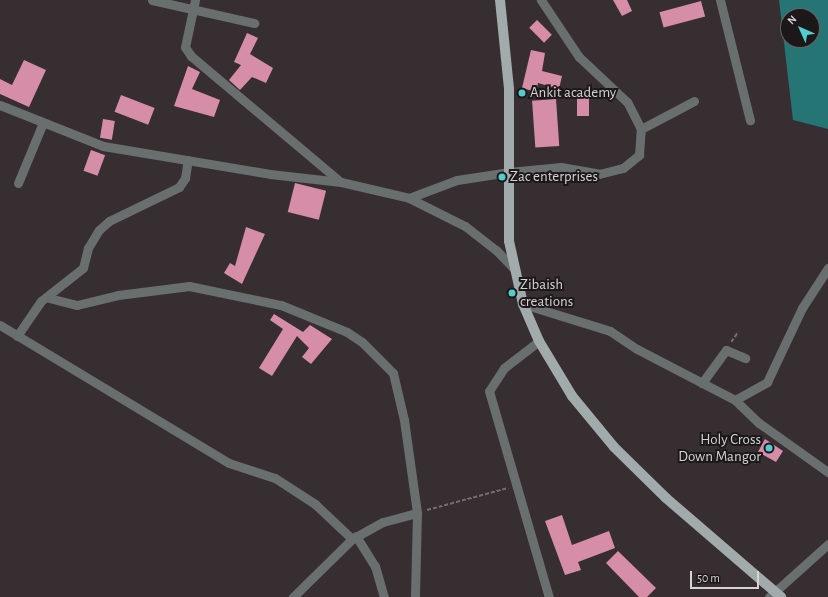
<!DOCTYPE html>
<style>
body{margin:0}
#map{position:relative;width:828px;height:597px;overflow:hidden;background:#372e31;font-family:"Alegreya Sans",sans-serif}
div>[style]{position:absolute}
.water>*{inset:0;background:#267575}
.building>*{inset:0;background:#d58da8;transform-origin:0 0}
.path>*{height:1.5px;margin-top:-0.75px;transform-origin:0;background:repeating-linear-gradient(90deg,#746c6f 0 4px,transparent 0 6px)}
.minor>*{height:9px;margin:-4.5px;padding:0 4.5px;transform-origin:4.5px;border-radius:4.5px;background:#696e6e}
.major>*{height:10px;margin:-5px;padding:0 5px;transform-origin:5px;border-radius:5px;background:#a1abab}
.dots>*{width:11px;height:11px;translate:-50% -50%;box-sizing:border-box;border:2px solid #1c1819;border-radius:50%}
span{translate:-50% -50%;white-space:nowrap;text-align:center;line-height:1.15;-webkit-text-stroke:4px #1c1819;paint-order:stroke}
.poi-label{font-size:15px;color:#d8d2d4}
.left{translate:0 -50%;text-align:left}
.right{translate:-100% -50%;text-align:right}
.north{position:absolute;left:780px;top:8px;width:40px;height:40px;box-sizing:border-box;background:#1c1819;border:1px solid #676264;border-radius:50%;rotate:315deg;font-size:11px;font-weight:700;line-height:16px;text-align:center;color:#d8d2d4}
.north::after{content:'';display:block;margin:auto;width:14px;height:18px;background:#52cdce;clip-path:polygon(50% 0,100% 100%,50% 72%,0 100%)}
.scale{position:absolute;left:690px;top:571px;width:69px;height:18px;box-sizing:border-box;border:2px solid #d8d2d4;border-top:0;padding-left:5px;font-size:12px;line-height:14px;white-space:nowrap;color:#d8d2d4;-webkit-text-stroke:3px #1c1819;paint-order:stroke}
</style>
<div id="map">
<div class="water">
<i style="clip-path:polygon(evenodd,779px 0,828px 0,828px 129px,793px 120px,779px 0,788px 16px,812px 16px,812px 40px,788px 40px,788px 16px)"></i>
</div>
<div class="building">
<i style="clip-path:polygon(613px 0,627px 0,632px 11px,622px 16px)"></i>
<i style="left:701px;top:1px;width:16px;height:43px;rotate:75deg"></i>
<i style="left:537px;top:20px;width:21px;height:11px;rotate:45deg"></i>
<i style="clip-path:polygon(247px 33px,258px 38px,250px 54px,273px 68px,266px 83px,252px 77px,240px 90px,229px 80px,241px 65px,234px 62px)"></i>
<i style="clip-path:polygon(531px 50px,545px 53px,542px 71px,562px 76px,559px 89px,538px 83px,536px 92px,522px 88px)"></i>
<i style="clip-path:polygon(24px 60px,46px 70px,29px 107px,0 94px,0 79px,12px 85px)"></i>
<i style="clip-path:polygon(188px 66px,200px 72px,192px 89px,220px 100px,214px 117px,174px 106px)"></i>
<i style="left:121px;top:95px;width:36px;height:18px;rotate:21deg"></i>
<i style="left:577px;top:97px;width:12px;height:19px"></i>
<i style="left:556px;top:99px;width:47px;height:24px;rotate:86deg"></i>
<i style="left:103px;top:119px;width:12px;height:19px;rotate:9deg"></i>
<i style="left:91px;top:150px;width:15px;height:22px;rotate:20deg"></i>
<i style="left:295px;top:183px;width:32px;height:30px;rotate:14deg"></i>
<i style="clip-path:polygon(246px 227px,265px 234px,242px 284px,224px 273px,230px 263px,235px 266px)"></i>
<i style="clip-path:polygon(274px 314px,303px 332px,310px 325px,332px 339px,311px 364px,302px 357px,309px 348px,297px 336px,272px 376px,259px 368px,283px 329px,270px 320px)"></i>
<i style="clip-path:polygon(765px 439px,783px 451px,776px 462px,758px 452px)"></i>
<i style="clip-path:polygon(562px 515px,572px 545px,609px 531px,615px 548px,578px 562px,581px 570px,565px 575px,545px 521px)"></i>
<i style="clip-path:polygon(618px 551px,656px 588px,647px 597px,639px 597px,606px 563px)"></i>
</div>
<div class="path">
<i style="left:731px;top:342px;width:12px;rotate:-55deg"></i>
<i style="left:427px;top:510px;width:84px;rotate:-15.2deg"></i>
</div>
<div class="minor">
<i style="left:152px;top:0;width:105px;rotate:12.7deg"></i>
<i style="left:195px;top:0;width:48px;rotate:102deg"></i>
<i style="left:185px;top:47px;width:11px;rotate:56deg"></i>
<i style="left:191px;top:56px;width:192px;rotate:40.1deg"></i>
<i style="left:720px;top:0;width:124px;rotate:76deg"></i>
<i style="left:0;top:105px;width:111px;rotate:21.7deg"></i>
<i style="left:103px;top:146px;width:169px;rotate:9.5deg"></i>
<i style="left:270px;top:174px;width:71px;rotate:6.4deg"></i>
<i style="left:341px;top:182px;width:70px;rotate:13.2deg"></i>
<i style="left:409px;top:198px;width:63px;rotate:26.6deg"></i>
<i style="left:465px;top:226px;width:39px;rotate:38deg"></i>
<i style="left:496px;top:250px;width:28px;rotate:46deg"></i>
<i style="left:641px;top:129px;width:60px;rotate:-27.8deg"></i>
<i style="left:18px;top:183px;width:63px;rotate:-67.5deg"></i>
<i style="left:409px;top:198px;width:51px;rotate:-20.6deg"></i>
<i style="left:457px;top:180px;width:53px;rotate:-8.7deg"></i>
<i style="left:509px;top:172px;width:52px;rotate:-5.5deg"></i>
<i style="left:561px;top:167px;width:39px;rotate:10deg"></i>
<i style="left:599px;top:174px;width:25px;rotate:-14deg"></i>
<i style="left:623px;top:168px;width:21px;rotate:-39deg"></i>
<i style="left:639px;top:155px;width:26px;rotate:-86deg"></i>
<i style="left:641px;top:129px;width:30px;rotate:-117deg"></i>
<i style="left:627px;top:102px;width:66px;rotate:-136.8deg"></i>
<i style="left:579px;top:57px;width:69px;rotate:-123.7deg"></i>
<i style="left:49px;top:298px;width:29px;rotate:14deg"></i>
<i style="left:77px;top:305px;width:42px;rotate:-13.7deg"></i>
<i style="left:118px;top:295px;width:72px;rotate:-7.2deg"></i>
<i style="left:189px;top:286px;width:94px;rotate:11.7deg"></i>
<i style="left:281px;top:305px;width:71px;rotate:22.2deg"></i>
<i style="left:347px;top:332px;width:18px;rotate:34deg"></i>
<i style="left:362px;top:342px;width:44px;rotate:45deg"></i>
<i style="left:393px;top:373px;width:48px;rotate:76.8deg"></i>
<i style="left:404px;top:420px;width:94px;rotate:82deg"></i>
<i style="left:417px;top:513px;width:84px;rotate:91.4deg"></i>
<i style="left:523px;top:304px;width:91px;rotate:17.2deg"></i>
<i style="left:610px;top:331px;width:32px;rotate:34deg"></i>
<i style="left:637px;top:349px;width:110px;rotate:27.5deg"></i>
<i style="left:735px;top:400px;width:33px;rotate:44deg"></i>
<i style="left:759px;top:423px;width:85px;rotate:35.4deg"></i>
<i style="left:0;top:325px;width:267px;rotate:31.1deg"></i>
<i style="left:229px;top:463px;width:48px;rotate:18.1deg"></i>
<i style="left:275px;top:478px;width:48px;rotate:33deg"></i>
<i style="left:315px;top:504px;width:51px;rotate:43.4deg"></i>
<i style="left:352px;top:539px;width:83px;rotate:135.5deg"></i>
<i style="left:17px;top:336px;width:42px;rotate:-55.6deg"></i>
<i style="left:41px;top:301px;width:53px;rotate:-38.2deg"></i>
<i style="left:83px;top:268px;width:21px;rotate:-76deg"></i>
<i style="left:88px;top:248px;width:21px;rotate:-59deg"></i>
<i style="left:99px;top:230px;width:13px;rotate:-42deg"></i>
<i style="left:109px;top:221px;width:78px;rotate:-25.9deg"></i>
<i style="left:179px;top:187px;width:11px;rotate:-56deg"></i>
<i style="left:185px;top:178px;width:18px;rotate:-81deg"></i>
<i style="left:539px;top:341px;width:44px;rotate:142.4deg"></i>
<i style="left:504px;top:368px;width:27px;rotate:123deg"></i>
<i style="left:489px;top:391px;width:215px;rotate:73.8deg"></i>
<i style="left:702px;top:383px;width:41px;rotate:-54deg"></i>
<i style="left:726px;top:350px;width:21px;rotate:23deg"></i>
<i style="left:735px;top:400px;width:37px;rotate:-29deg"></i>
<i style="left:767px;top:382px;width:82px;rotate:-64.7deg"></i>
<i style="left:802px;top:308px;width:48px;rotate:-57deg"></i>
<i style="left:356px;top:536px;width:36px;rotate:58deg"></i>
<i style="left:375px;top:566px;width:32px;rotate:74deg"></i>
<i style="left:352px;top:539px;width:35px;rotate:-29deg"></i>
<i style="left:383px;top:522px;width:35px;rotate:-15deg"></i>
<i style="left:769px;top:597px;width:79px;rotate:-41.9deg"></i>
</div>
<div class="major">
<i style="left:500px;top:0;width:89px;rotate:84.2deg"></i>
<i style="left:509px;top:89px;width:152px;rotate:90deg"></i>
<i style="left:509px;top:241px;width:65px;rotate:77.5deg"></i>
<i style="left:523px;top:304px;width:40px;rotate:66.6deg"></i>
<i style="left:539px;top:341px;width:64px;rotate:59deg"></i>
<i style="left:572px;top:396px;width:66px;rotate:50.5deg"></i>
<i style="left:614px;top:447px;width:73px;rotate:44.4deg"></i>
<i style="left:666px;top:498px;width:152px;rotate:40.7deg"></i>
</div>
<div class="dots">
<i style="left:522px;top:93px;background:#52cdce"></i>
<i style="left:502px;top:177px;background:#52cdce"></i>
<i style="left:512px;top:293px;background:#52cdce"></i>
<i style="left:769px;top:448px;background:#52cdce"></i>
</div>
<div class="poi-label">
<span class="left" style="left:530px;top:93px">Ankit academy</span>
<span class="left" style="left:510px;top:177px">Zac enterprises</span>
<span class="left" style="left:520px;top:293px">Zibaish<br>creations</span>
<span class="right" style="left:761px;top:448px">Holy Cross<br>Down Mangor</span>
</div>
<div class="north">N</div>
<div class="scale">50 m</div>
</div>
